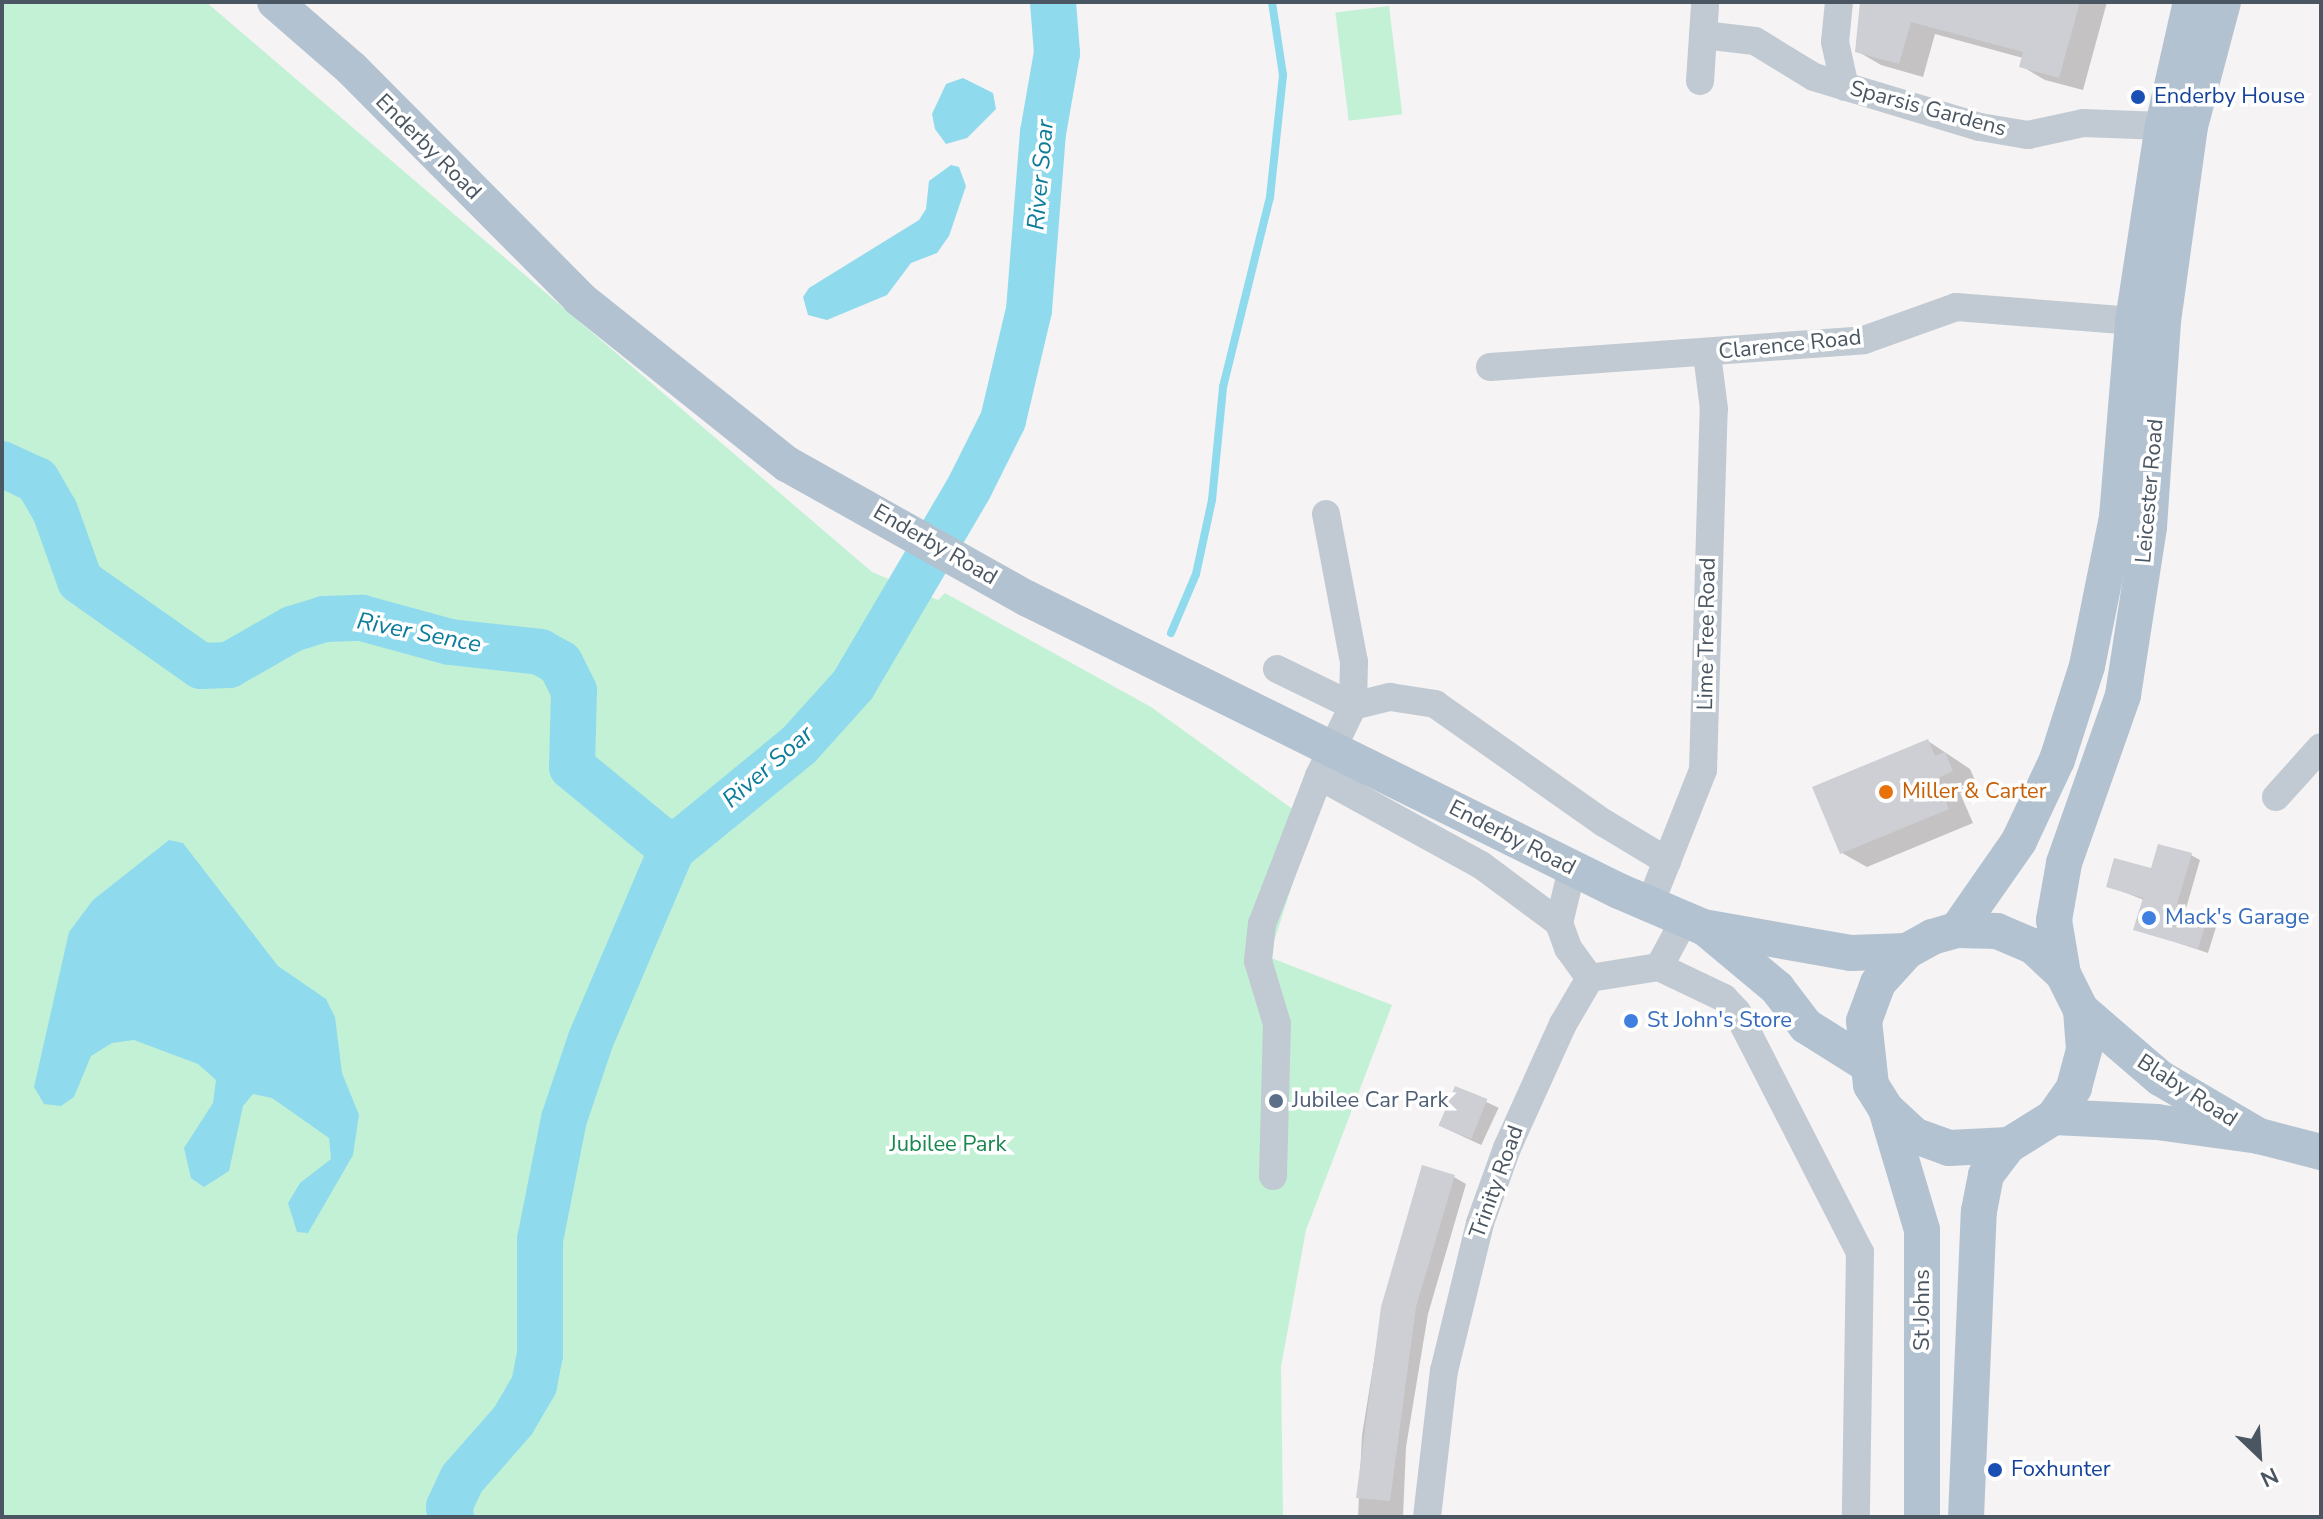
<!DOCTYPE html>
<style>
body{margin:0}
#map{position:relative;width:2323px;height:1519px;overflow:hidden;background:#f5f3f3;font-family:"Nunito Sans",sans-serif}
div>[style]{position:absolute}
.green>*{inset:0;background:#c3f1d5;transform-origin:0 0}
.water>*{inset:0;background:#90daee}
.shadow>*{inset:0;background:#0003;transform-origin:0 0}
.stream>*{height:8px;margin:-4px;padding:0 4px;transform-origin:4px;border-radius:4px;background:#90daee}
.river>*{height:46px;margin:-23px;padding:0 23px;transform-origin:23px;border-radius:23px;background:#90daee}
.building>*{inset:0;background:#cdcfd5;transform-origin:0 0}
.minor>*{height:28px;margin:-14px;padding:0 14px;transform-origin:14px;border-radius:14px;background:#c1cad2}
.major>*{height:36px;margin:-18px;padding:0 18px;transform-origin:18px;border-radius:18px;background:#b3c2d1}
.dots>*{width:22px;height:22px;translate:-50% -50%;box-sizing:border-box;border:4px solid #fff;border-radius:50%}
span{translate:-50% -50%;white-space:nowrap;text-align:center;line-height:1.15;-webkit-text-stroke:7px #fff;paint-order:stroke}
.transit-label{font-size:22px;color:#164399}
.left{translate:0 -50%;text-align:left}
.street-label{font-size:22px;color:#4a5661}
.food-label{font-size:22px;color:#c56008}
.shop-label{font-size:22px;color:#366cbe}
.service-label{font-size:22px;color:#4e5e75}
.park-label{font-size:22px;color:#17864f}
.water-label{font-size:24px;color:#0c7c9b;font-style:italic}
.frame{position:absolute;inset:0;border:4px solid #4a5661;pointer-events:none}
.north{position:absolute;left:2219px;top:1415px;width:80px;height:80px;-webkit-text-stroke:6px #fff;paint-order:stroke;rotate:155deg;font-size:22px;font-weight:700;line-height:32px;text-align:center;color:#4a5661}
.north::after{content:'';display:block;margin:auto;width:28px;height:36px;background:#4a5661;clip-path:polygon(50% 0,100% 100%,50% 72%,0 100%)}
</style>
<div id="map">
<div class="green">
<i style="clip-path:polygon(2px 2px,206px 2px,872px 572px,938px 600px,945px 593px,1151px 707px,1312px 823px,1269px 957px,1392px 1005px,1306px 1230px,1281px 1367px,1283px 1517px,2px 1517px)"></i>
<i style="left:1389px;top:6px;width:109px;height:54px;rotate:83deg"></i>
</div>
<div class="water">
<i style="clip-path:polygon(963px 78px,993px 93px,996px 109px,967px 138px,946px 144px,935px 129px,932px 114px,946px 84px)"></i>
<i style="clip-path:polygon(951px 165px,959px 167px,966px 186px,949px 236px,937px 253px,911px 263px,887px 295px,827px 320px,808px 315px,803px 297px,809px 288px,919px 220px,926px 209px,929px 181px)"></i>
<i style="clip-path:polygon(169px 840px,183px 843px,278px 966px,326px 999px,335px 1017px,342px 1073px,359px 1115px,353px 1155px,308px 1233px,297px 1232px,288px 1203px,300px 1183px,331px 1159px,329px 1138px,272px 1098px,253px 1094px,243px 1106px,229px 1171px,204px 1187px,191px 1178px,184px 1148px,213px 1103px,216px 1080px,198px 1064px,134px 1040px,112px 1043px,91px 1056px,74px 1097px,61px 1106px,44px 1104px,34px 1087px,69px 932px,93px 900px)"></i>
</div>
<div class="shadow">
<i style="clip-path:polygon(1868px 2px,2107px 2px,2083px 90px,2045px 80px,2021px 66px,2023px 58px,1935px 34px,1923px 77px,1881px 65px,1857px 51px)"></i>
<i style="clip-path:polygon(1928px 741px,1970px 769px,1977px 785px,1960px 793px,1973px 823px,1867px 867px,1842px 853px)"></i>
<i style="clip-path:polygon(2191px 855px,2200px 860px,2185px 912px,2217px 924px,2208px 953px,2136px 929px,2144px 900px,2108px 886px)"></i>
<i style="left:1456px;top:1088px;width:47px;height:41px;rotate:25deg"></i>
<i style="clip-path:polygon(1454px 1177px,1466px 1184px,1428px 1314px,1406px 1447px,1403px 1517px,1358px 1517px,1362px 1435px,1379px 1330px)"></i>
</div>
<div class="stream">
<i style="left:1171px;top:633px;width:64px;rotate:-67deg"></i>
<i style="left:1196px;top:574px;width:76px;rotate:-77.8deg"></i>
<i style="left:1212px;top:500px;width:114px;rotate:-84.4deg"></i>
<i style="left:1223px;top:387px;width:196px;rotate:-76.1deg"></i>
<i style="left:1270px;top:197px;width:123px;rotate:-83.9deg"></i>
<i style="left:1283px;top:75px;width:74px;rotate:-98.6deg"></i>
</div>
<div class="river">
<i style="left:2px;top:464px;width:38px;rotate:25deg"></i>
<i style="left:37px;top:480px;width:36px;rotate:60deg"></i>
<i style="left:55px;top:511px;width:74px;rotate:70.3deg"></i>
<i style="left:80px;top:581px;width:148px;rotate:35.1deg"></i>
<i style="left:201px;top:666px;width:28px;rotate:-2deg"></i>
<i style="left:229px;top:665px;width:73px;rotate:-29.7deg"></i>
<i style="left:292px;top:629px;width:34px;rotate:-17deg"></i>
<i style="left:324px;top:619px;width:38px;rotate:-2deg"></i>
<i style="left:362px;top:618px;width:91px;rotate:15.3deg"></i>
<i style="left:450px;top:642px;width:91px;rotate:6.3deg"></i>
<i style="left:540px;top:652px;width:23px;rotate:29deg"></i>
<i style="left:560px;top:663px;width:31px;rotate:63deg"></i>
<i style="left:574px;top:691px;width:76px;rotate:91.5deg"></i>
<i style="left:572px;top:767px;width:129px;rotate:39.4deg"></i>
<i style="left:451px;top:1517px;width:10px;rotate:-101deg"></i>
<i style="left:449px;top:1507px;width:31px;rotate:-65deg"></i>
<i style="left:462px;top:1479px;width:77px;rotate:-48.7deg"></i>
<i style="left:513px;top:1421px;width:42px;rotate:-59.7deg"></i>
<i style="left:534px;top:1385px;width:31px;rotate:-79deg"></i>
<i style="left:540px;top:1355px;width:115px;rotate:-90deg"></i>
<i style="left:540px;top:1240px;width:123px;rotate:-78.8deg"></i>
<i style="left:564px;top:1119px;width:84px;rotate:-71.4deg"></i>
<i style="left:591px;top:1039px;width:207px;rotate:-66.9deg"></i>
<i style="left:672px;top:849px;width:164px;rotate:-39.3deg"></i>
<i style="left:799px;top:745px;width:81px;rotate:-48deg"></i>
<i style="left:853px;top:685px;width:229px;rotate:-59.5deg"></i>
<i style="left:969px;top:488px;width:76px;rotate:-63.4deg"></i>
<i style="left:1003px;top:420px;width:113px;rotate:-76.7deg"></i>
<i style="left:1029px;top:310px;width:178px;rotate:-85.5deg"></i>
<i style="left:1043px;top:133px;width:81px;rotate:-80.1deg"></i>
<i style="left:1057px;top:53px;width:51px;rotate:-94.5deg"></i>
</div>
<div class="building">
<i style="clip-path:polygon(1860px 2px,2080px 2px,2059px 78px,2019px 67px,2023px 52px,1911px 22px,1899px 64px,1855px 52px)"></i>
<i style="clip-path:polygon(1928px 739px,1935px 756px,1945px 752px,1953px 771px,1936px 779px,1949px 809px,1840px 854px,1812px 787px)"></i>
<i style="clip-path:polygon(2158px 844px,2192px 853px,2176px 908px,2208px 916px,2198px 949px,2133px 930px,2143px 898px,2106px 887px,2114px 858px,2151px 868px)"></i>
<i style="left:1455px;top:1086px;width:35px;height:43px;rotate:22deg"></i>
<i style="clip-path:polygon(1422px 1165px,1455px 1175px,1416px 1307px,1390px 1501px,1356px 1498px,1381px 1307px)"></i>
</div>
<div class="minor">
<i style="left:1839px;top:2px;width:40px;rotate:95.7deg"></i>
<i style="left:1835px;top:42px;width:46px;rotate:77.5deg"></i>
<i style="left:1703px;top:35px;width:52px;rotate:6.6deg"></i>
<i style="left:1755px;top:41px;width:69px;rotate:31.4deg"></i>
<i style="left:1814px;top:77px;width:173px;rotate:16.8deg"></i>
<i style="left:1980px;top:127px;width:49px;rotate:9.5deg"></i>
<i style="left:2028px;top:135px;width:56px;rotate:-12.3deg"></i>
<i style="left:2083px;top:123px;width:80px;rotate:2.1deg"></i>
<i style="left:1700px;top:81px;width:75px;rotate:-86.2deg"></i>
<i style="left:1490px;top:367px;width:375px;rotate:-4.1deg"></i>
<i style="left:1864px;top:340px;width:98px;rotate:-19.7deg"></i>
<i style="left:1956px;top:307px;width:178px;rotate:4.5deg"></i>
<i style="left:1326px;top:514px;width:151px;rotate:79.3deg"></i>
<i style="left:1354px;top:662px;width:44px;rotate:91.3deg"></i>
<i style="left:1353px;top:706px;width:78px;rotate:115.9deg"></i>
<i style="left:1319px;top:776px;width:185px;rotate:28.8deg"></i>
<i style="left:1481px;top:865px;width:97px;rotate:36.6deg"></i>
<i style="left:1277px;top:669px;width:85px;rotate:26deg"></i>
<i style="left:1353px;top:706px;width:38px;rotate:-14deg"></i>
<i style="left:1390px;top:697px;width:46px;rotate:8.8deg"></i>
<i style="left:1435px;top:704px;width:207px;rotate:35.2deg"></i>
<i style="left:1604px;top:823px;width:74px;rotate:31.1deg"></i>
<i style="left:2276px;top:797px;width:67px;rotate:-48deg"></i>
<i style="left:1572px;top:869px;width:56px;rotate:103.5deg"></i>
<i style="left:1559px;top:923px;width:27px;rotate:70deg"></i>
<i style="left:1568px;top:948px;width:37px;rotate:54deg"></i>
<i style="left:1650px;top:904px;width:144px;rotate:-68.4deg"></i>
<i style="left:1703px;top:770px;width:361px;rotate:-88.3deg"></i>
<i style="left:1714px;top:409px;width:55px;rotate:-97.3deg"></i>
<i style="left:1659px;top:967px;width:55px;rotate:-61.6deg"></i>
<i style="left:1590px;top:978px;width:70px;rotate:-9.1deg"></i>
<i style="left:1659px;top:967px;width:72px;rotate:25.5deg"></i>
<i style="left:1724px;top:998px;width:19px;rotate:47deg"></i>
<i style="left:1737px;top:1012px;width:270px;rotate:62.9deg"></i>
<i style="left:1860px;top:1252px;width:265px;rotate:90.9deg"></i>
<i style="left:1273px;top:1176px;width:152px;rotate:-88.5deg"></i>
<i style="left:1277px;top:1024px;width:66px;rotate:-106.8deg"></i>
<i style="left:1258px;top:961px;width:37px;rotate:-84deg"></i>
<i style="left:1262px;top:924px;width:159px;rotate:-68.9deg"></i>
<i style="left:1427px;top:1517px;width:147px;rotate:-83.4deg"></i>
<i style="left:1444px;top:1371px;width:152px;rotate:-76.3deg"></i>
<i style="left:1480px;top:1223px;width:80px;rotate:-70.2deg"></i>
<i style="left:1507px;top:1148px;width:136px;rotate:-65.7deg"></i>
<i style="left:1563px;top:1024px;width:53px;rotate:-59.6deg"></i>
</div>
<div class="major">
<i style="left:275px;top:2px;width:101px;rotate:41deg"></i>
<i style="left:351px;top:68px;width:325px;rotate:45.2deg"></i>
<i style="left:580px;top:299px;width:265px;rotate:38.6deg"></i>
<i style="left:787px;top:464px;width:274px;rotate:29.3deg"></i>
<i style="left:1026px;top:598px;width:661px;rotate:26.29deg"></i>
<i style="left:1619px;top:891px;width:91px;rotate:23.2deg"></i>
<i style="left:1703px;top:927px;width:150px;rotate:10deg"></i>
<i style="left:1851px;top:953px;width:56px;rotate:-2deg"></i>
<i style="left:1705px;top:928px;width:94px;rotate:39.8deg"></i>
<i style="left:1777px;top:988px;width:48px;rotate:52.7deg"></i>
<i style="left:1806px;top:1026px;width:70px;rotate:32.1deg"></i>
<i style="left:1957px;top:930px;width:108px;rotate:-55.1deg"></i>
<i style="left:2019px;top:841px;width:89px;rotate:-64.9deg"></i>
<i style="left:2057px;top:760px;width:99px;rotate:-72.3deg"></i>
<i style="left:2087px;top:666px;width:152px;rotate:-78.6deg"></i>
<i style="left:2117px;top:517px;width:197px;rotate:-85.3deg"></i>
<i style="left:2133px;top:321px;width:197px;rotate:-81.3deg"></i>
<i style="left:2163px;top:126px;width:127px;rotate:-77.3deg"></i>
<i style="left:2063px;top:974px;width:55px;rotate:-99.5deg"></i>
<i style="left:2054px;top:920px;width:58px;rotate:-80deg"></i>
<i style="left:2064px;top:863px;width:178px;rotate:-70.6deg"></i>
<i style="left:2123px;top:695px;width:170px;rotate:-81.2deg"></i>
<i style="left:2149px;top:527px;width:206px;rotate:-86.1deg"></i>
<i style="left:2163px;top:321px;width:197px;rotate:-82.1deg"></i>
<i style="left:2190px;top:126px;width:128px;rotate:-75.1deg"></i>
<i style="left:2081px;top:1010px;width:40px;rotate:85.7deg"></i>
<i style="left:2084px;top:1050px;width:39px;rotate:105deg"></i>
<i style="left:2074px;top:1088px;width:35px;rotate:125deg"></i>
<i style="left:2054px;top:1117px;width:53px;rotate:148.1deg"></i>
<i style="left:2009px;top:1145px;width:60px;rotate:177.1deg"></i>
<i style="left:1949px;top:1148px;width:37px;rotate:-160deg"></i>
<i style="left:1914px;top:1135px;width:38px;rotate:-137deg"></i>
<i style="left:1886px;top:1109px;width:28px;rotate:-122deg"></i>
<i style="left:1871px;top:1085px;width:64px;rotate:-96.2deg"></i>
<i style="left:1864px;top:1021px;width:40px;rotate:-69.8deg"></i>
<i style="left:1878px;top:983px;width:43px;rotate:-47.8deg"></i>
<i style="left:1907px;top:951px;width:29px;rotate:-29deg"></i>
<i style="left:1932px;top:937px;width:26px;rotate:-16deg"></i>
<i style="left:1957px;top:930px;width:40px;rotate:1.4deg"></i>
<i style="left:1997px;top:931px;width:39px;rotate:23deg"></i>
<i style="left:2033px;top:946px;width:41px;rotate:43deg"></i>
<i style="left:2063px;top:974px;width:40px;rotate:63.4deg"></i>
<i style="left:2081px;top:1010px;width:104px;rotate:40.7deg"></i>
<i style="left:2160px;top:1078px;width:115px;rotate:30.4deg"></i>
<i style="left:1886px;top:1109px;width:126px;rotate:73.4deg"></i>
<i style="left:1922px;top:1230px;width:287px;rotate:90deg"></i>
<i style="left:2054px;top:1117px;width:103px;rotate:2.8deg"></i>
<i style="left:2157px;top:1122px;width:103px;rotate:7.8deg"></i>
<i style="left:2259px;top:1136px;width:64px;rotate:14.5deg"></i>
<i style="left:1966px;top:1517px;width:306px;rotate:-87.6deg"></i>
<i style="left:1979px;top:1211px;width:37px;rotate:-79deg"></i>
<i style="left:1986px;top:1175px;width:38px;rotate:-53deg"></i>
</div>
<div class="dots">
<i style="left:2138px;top:97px;background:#1a4fb4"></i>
<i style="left:1886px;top:792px;background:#e8710a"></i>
<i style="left:2149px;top:918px;background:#3f7fe0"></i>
<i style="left:1631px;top:1021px;background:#3f7fe0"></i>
<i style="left:1276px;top:1101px;background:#5c6f8a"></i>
<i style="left:1995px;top:1470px;background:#1a4fb4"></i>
</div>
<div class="transit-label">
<span class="left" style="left:2154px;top:97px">Enderby House</span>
<span class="left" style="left:2011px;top:1470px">Foxhunter</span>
</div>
<div class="street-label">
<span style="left:1928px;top:109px;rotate:15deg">Sparsis Gardens</span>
<span style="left:428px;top:147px;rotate:45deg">Enderby Road</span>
<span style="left:1790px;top:345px;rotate:-6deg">Clarence Road</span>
<span style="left:2150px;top:491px;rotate:-85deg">Leicester Road</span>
<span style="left:935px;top:545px;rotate:30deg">Enderby Road</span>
<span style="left:1707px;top:634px;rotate:-89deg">Lime Tree Road</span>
<span style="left:1512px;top:838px;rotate:27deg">Enderby Road</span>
<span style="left:2187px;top:1091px;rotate:33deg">Blaby Road</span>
<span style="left:1497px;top:1182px;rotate:-70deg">Trinity Road</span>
<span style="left:1923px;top:1310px;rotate:-90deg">St Johns</span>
</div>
<div class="food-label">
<span class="left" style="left:1902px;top:792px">Miller &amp; Carter</span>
</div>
<div class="shop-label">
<span class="left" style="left:2165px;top:918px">Mack's Garage</span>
<span class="left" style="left:1647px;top:1021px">St John's Store</span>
</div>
<div class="service-label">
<span class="left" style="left:1292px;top:1101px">Jubilee Car Park</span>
</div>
<div class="park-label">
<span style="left:948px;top:1145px">Jubilee Park</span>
</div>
<div class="water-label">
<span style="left:1041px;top:175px;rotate:-85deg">River Soar</span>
<span style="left:419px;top:633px;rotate:11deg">River Sence</span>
<span style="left:768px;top:767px;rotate:-41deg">River Soar</span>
</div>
<div class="frame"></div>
<div class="north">N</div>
</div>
